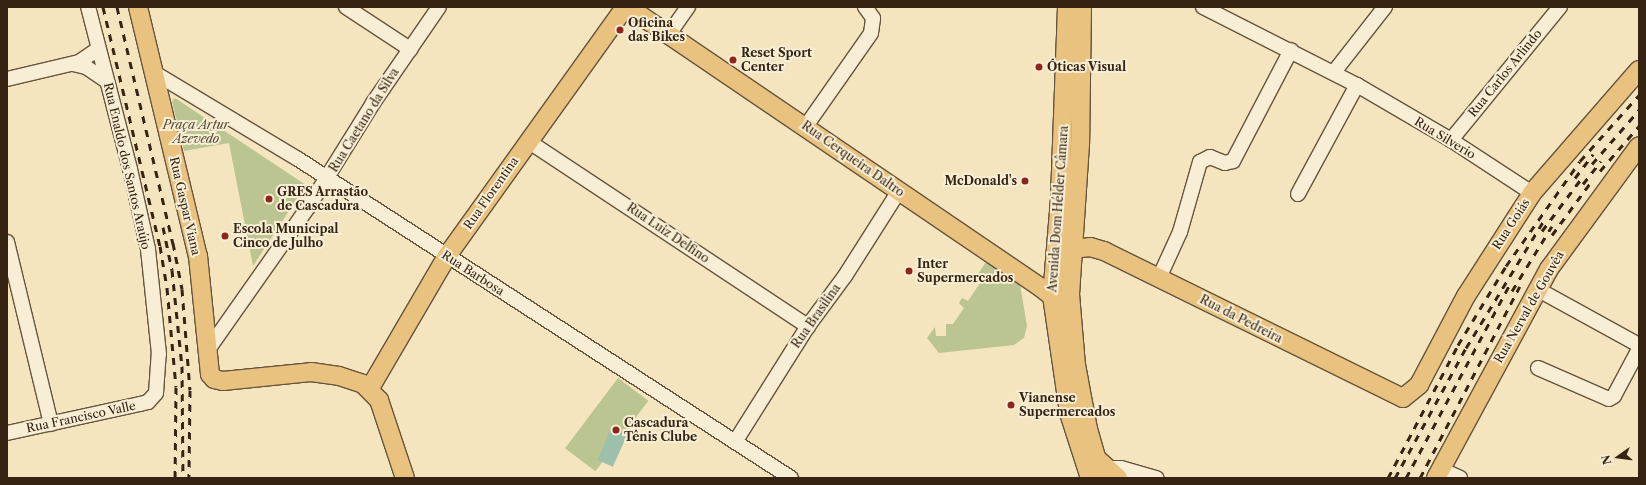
<!DOCTYPE html>
<meta charset="utf-8">
<style>
body{margin:0}
#map{position:relative;width:1646px;height:485px;overflow:hidden;background:#f5e5be;font-family:"Libre Caslon Text",serif}
div>[style]{position:absolute}
.green>*{inset:0;background:#bbc591;transform-origin:0 0}
.water>*{inset:0;background:#9dc0ad;transform-origin:0 0}
.roads{filter:drop-shadow(1px 0 #66543d) drop-shadow(-1px 0 #66543d) drop-shadow(0 1px #66543d) drop-shadow(0 -1px #66543d)}
.minor>*{height:14px;margin:-7px;padding:0 7px;transform-origin:7px;border-radius:7px;background:#f8eed5}
.major>*{height:18px;margin:-9px;padding:0 9px;transform-origin:9px;border-radius:9px;background:#eac27f}
.rail>*{height:3px;margin-top:-1.5px;transform-origin:0;background:repeating-linear-gradient(90deg,#362312 0 7px,transparent 0 14px)}
.dots>*{width:11px;height:11px;translate:-50% -50%;box-sizing:border-box;border:2px solid #f8eed5;border-radius:50%}
span{translate:-50% -50%;white-space:nowrap;text-align:center;line-height:1.15;-webkit-text-stroke:4px #f8eed5;paint-order:stroke}
.poi-label{font-size:12px;color:#362312;font-weight:700}
.left{translate:0 -50%;text-align:left}
.right{translate:-100% -50%;text-align:right}
.street-label{font-size:12px;color:#362312}
.park-label{font-size:12px;color:#574c32;font-style:italic}
.frame{position:absolute;inset:0;border:8px solid #362312;pointer-events:none}
.north{position:absolute;left:1598px;top:437px;width:40px;height:40px;-webkit-text-stroke:3px #f8eed5;paint-order:stroke;rotate:256deg;font-size:11px;font-weight:700;line-height:16px;text-align:center;color:#362312}
.north::after{content:'';display:block;margin:auto;width:14px;height:18px;background:#362312;clip-path:polygon(50% 0,100% 100%,50% 72%,0 100%)}
</style>
<div id="map">
<div class="green">
<i style="clip-path:polygon(175px 98px,306px 185px,253px 266px,229px 143px,184px 151px,172px 101px)"></i>
<i style="clip-path:polygon(987px 260px,1020px 284px,1027px 326px,1024px 338px,1014px 345px,939px 353px,927px 338px,935px 327px,936px 336px,946px 336px,946px 324px,953px 324px,964px 308px,959px 303px,962px 298px,968px 301px,982px 280px,977px 276px)"></i>
<i style="left:618px;top:378px;width:38px;height:88px;rotate:37deg"></i>
</div>
<div class="water">
<i style="left:612px;top:427px;width:17px;height:36px;rotate:24deg"></i>
</div>
<div class="roads">
<div class="minor">
<i style="left:346px;top:7px;width:77px;rotate:33.3deg"></i>
<i style="left:1203px;top:7px;width:173px;rotate:26.9deg"></i>
<i style="left:1357px;top:85px;width:109px;rotate:30.3deg"></i>
<i style="left:1451px;top:140px;width:97px;rotate:33.2deg"></i>
<i style="left:669px;top:34px;width:33px;rotate:-55deg"></i>
<i style="left:73px;top:64px;width:13px;rotate:13deg"></i>
<i style="left:86px;top:67px;width:25px;rotate:34deg"></i>
<i style="left:153px;top:72px;width:169px;rotate:31deg"></i>
<i style="left:298px;top:159px;width:587px;rotate:32.91deg"></i>
<i style="left:1334px;top:72px;width:83px;rotate:-51.9deg"></i>
<i style="left:7px;top:79px;width:74px;rotate:-13.3deg"></i>
<i style="left:79px;top:62px;width:23px;rotate:-34deg"></i>
<i style="left:806px;top:126px;width:113px;rotate:-55deg"></i>
<i style="left:871px;top:33px;width:15px;rotate:-82deg"></i>
<i style="left:873px;top:18px;width:14px;rotate:-126deg"></i>
<i style="left:1451px;top:140px;width:172px;rotate:-50.7deg"></i>
<i style="left:528px;top:141px;width:336px;rotate:33.5deg"></i>
<i style="left:1298px;top:194px;width:124px;rotate:-61.6deg"></i>
<i style="left:7px;top:242px;width:187px;rotate:76.4deg"></i>
<i style="left:1159px;top:278px;width:51px;rotate:-65.5deg"></i>
<i style="left:1180px;top:232px;width:73px;rotate:-74.1deg"></i>
<i style="left:1200px;top:162px;width:11px;rotate:-27deg"></i>
<i style="left:1210px;top:157px;width:16px;rotate:22deg"></i>
<i style="left:1225px;top:163px;width:8px;rotate:-14deg"></i>
<i style="left:1233px;top:161px;width:125px;rotate:-62.4deg"></i>
<i style="left:1537px;top:289px;width:116px;rotate:28.8deg"></i>
<i style="left:207px;top:351px;width:177px;rotate:-54.9deg"></i>
<i style="left:309px;top:206px;width:121px;rotate:-58.1deg"></i>
<i style="left:373px;top:103px;width:116px;rotate:-55.5deg"></i>
<i style="left:1538px;top:368px;width:77px;rotate:23.6deg"></i>
<i style="left:1609px;top:399px;width:6px;rotate:-31deg"></i>
<i style="left:1614px;top:396px;width:53px;rotate:-62deg"></i>
<i style="left:7px;top:433px;width:136px;rotate:-12.3deg"></i>
<i style="left:140px;top:404px;width:8px;rotate:-14deg"></i>
<i style="left:148px;top:402px;width:12px;rotate:-48deg"></i>
<i style="left:156px;top:393px;width:39px;rotate:-86deg"></i>
<i style="left:159px;top:354px;width:106px;rotate:-96deg"></i>
<i style="left:148px;top:249px;width:82px;rotate:-102.7deg"></i>
<i style="left:130px;top:169px;width:167px;rotate:-104.5deg"></i>
<i style="left:735px;top:442px;width:137px;rotate:-57.8deg"></i>
<i style="left:808px;top:326px;width:62px;rotate:-53.5deg"></i>
<i style="left:845px;top:276px;width:101px;rotate:-57.6deg"></i>
<i style="left:1107px;top:468px;width:14px"></i>
<i style="left:1121px;top:468px;width:37px;rotate:16deg"></i>
<i style="left:1440px;top:469px;width:22px;rotate:24deg"></i>
</div>
<div class="major">
<i style="left:138px;top:7px;width:256px;rotate:76.5deg"></i>
<i style="left:198px;top:256px;width:119px;rotate:84.2deg"></i>
<i style="left:210px;top:374px;width:6px;rotate:51deg"></i>
<i style="left:214px;top:379px;width:9px;rotate:13deg"></i>
<i style="left:223px;top:381px;width:88px;rotate:-5.8deg"></i>
<i style="left:311px;top:372px;width:28px;rotate:8deg"></i>
<i style="left:339px;top:376px;width:25px;rotate:18deg"></i>
<i style="left:363px;top:384px;width:23px;rotate:45deg"></i>
<i style="left:379px;top:400px;width:82px;rotate:71.6deg"></i>
<i style="left:628px;top:7px;width:498px;rotate:34.2deg"></i>
<i style="left:1040px;top:287px;width:28px;rotate:38deg"></i>
<i style="left:1062px;top:304px;width:16px;rotate:55deg"></i>
<i style="left:1067px;top:7px;width:192px;rotate:92.1deg"></i>
<i style="left:1060px;top:199px;width:97px;rotate:94.7deg"></i>
<i style="left:1052px;top:296px;width:118px;rotate:81.7deg"></i>
<i style="left:1069px;top:413px;width:68px;rotate:72.1deg"></i>
<i style="left:1082px;top:7px;width:137px;rotate:90.8deg"></i>
<i style="left:1080px;top:144px;width:150px;rotate:93.8deg"></i>
<i style="left:1070px;top:294px;width:71px;rotate:85.2deg"></i>
<i style="left:1076px;top:365px;width:65px;rotate:79.4deg"></i>
<i style="left:1088px;top:429px;width:51px;rotate:74.1deg"></i>
<i style="left:1072px;top:249px;width:18px;rotate:-6deg"></i>
<i style="left:1090px;top:247px;width:15px;rotate:16deg"></i>
<i style="left:1104px;top:251px;width:333px;rotate:26.2deg"></i>
<i style="left:1403px;top:398px;width:21px;rotate:-39deg"></i>
<i style="left:1419px;top:385px;width:101px;rotate:-62.2deg"></i>
<i style="left:1466px;top:296px;width:122px;rotate:-57.3deg"></i>
<i style="left:1532px;top:193px;width:163px;rotate:-49deg"></i>
<i style="left:370px;top:388px;width:153px;rotate:-59.7deg"></i>
<i style="left:447px;top:256px;width:306px;rotate:-54.4deg"></i>
<i style="left:1096px;top:458px;width:30px;rotate:42deg"></i>
<i style="left:1436px;top:478px;width:238px;rotate:-61.6deg"></i>
<i style="left:1549px;top:269px;width:152px;rotate:-53.8deg"></i>
</div>
</div>
<div class="rail">
<i style="left:103px;top:7px;width:246px;rotate:76.6deg"></i>
<i style="left:160px;top:246px;width:43px;rotate:80.5deg"></i>
<i style="left:167px;top:288px;width:99px;rotate:84.8deg"></i>
<i style="left:176px;top:387px;width:91px;rotate:90.6deg"></i>
<i style="left:117px;top:7px;width:243px;rotate:76.7deg"></i>
<i style="left:173px;top:243px;width:47px;rotate:78.9deg"></i>
<i style="left:182px;top:289px;width:101px;rotate:85.5deg"></i>
<i style="left:190px;top:390px;width:88px;rotate:90.7deg"></i>
<i style="left:1592px;top:164px;width:72px;rotate:-49deg"></i>
<i style="left:1600px;top:171px;width:60px;rotate:-49.1deg"></i>
<i style="left:1575px;top:178px;width:30px;rotate:-53deg"></i>
<i style="left:1583px;top:184px;width:29px;rotate:-52deg"></i>
<i style="left:163px;top:227px;width:44px;rotate:78.2deg"></i>
<i style="left:172px;top:270px;width:97px;rotate:84.1deg"></i>
<i style="left:182px;top:366px;width:112px;rotate:89.5deg"></i>
<i style="left:1542px;top:231px;width:70px;rotate:-53.1deg"></i>
<i style="left:1552px;top:235px;width:66px;rotate:-53.7deg"></i>
<i style="left:1512px;top:291px;width:76px;rotate:-58.4deg"></i>
<i style="left:1388px;top:478px;width:150px;rotate:-62.2deg"></i>
<i style="left:1458px;top:345px;width:92px;rotate:-58.7deg"></i>
<i style="left:1506px;top:266px;width:128px;rotate:-54.8deg"></i>
<i style="left:1580px;top:161px;width:89px;rotate:-48.2deg"></i>
<i style="left:1395px;top:478px;width:148px;rotate:-61.4deg"></i>
<i style="left:1466px;top:348px;width:148px;rotate:-58.6deg"></i>
<i style="left:1406px;top:478px;width:222px;rotate:-61.8deg"></i>
<i style="left:1420px;top:478px;width:216px;rotate:-62.5deg"></i>
</div>
<div class="dots">
<i style="left:620px;top:30px;background:#8f2418"></i>
<i style="left:733px;top:60px;background:#8f2418"></i>
<i style="left:1039px;top:67px;background:#8f2418"></i>
<i style="left:1025px;top:181px;background:#8f2418"></i>
<i style="left:269px;top:199px;background:#8f2418"></i>
<i style="left:225px;top:236px;background:#8f2418"></i>
<i style="left:909px;top:271px;background:#8f2418"></i>
<i style="left:1011px;top:405px;background:#8f2418"></i>
<i style="left:616px;top:430px;background:#8f2418"></i>
</div>
<div class="poi-label">
<span class="left" style="left:628px;top:30px">Oficina<br>das Bikes</span>
<span class="left" style="left:741px;top:60px">Reset Sport<br>Center</span>
<span class="left" style="left:1047px;top:67px">Óticas Visual</span>
<span class="right" style="left:1017px;top:181px">McDonald's</span>
<span class="left" style="left:277px;top:199px">GRES Arrastão<br>de Cascadura</span>
<span class="left" style="left:233px;top:236px">Escola Municipal<br>Cinco de Julho</span>
<span class="left" style="left:917px;top:271px">Inter<br>Supermercados</span>
<span class="left" style="left:1019px;top:405px">Vianense<br>Supermercados</span>
<span class="left" style="left:624px;top:430px">Cascadura<br>Tênis Clube</span>
</div>
<div class="street-label">
<span style="left:1505px;top:73px;rotate:-51deg">Rua Carlos Arlindo</span>
<span style="left:364px;top:120px;rotate:-58deg">Rua Caetano da Silva</span>
<span style="left:1445px;top:138px;rotate:31deg">Rua Silverio</span>
<span style="left:853px;top:159px;rotate:35deg">Rua Cerqueira Daltro</span>
<span style="left:127px;top:166px;rotate:77deg">Rua Enaldo dos Santos Araújo</span>
<span style="left:491px;top:193px;rotate:-55deg">Rua Florentina</span>
<span style="left:185px;top:206px;rotate:77deg">Rua Gaspar Viana</span>
<span style="left:1058px;top:209px;rotate:-86deg">Avenida Dom Hélder Câmara</span>
<span style="left:1511px;top:224px;rotate:-57deg">Rua Goiás</span>
<span style="left:668px;top:233px;rotate:34deg">Rua Luiz Delfino</span>
<span style="left:473px;top:273px;rotate:33deg">Rua Barbosa</span>
<span style="left:1529px;top:307px;rotate:-60deg">Rua Nerval de Gouvêa</span>
<span style="left:816px;top:316px;rotate:-55deg">Rua Brasilina</span>
<span style="left:1241px;top:319px;rotate:27deg">Rua da Pedreira</span>
<span style="left:81px;top:417px;rotate:-12deg">Rua Francisco Valle</span>
</div>
<div class="park-label">
<span style="left:196px;top:132px">Praça Artur<br>Azevedo</span>
</div>
<div class="frame"></div>
<div class="north">N</div>
</div>
